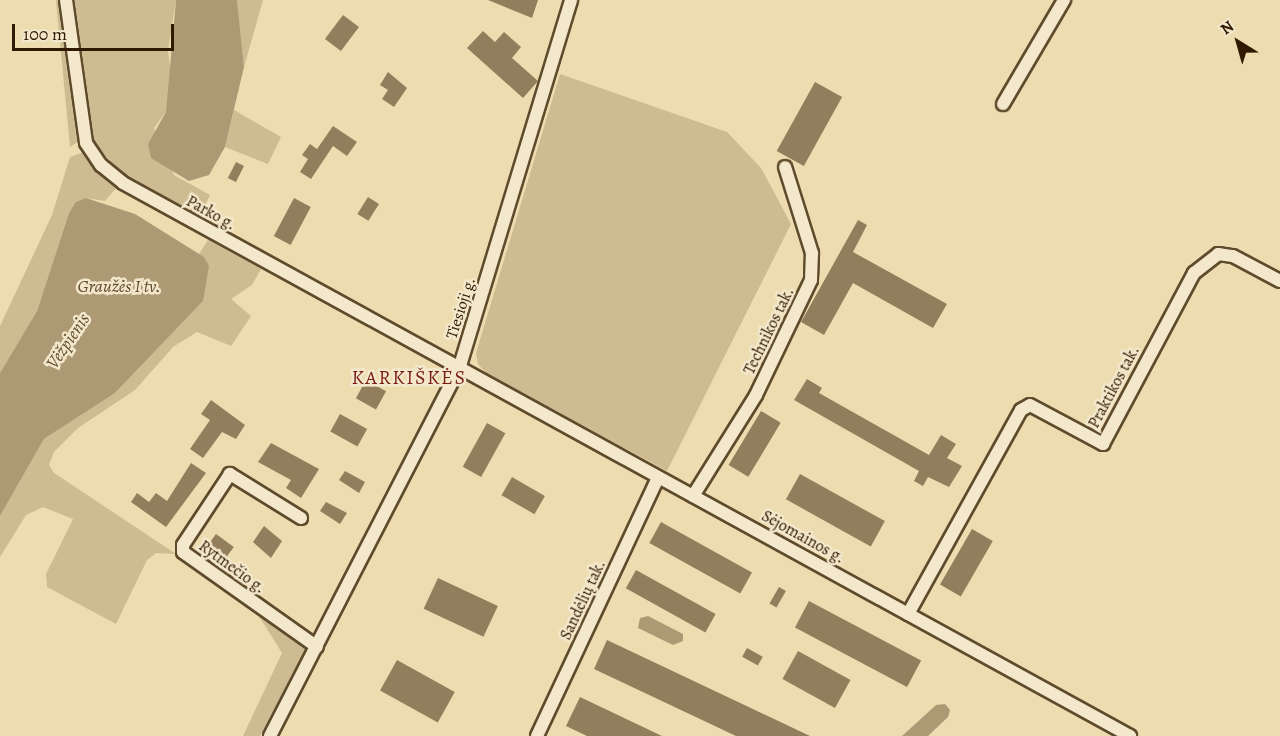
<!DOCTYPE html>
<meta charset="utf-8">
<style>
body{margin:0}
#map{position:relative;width:1280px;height:736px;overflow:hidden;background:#eddcb0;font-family:Alegreya,serif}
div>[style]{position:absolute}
.green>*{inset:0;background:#cdbb92}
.water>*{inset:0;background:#ad9a74}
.building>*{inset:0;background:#927e5c;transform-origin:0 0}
.roads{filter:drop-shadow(2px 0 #5f4a2c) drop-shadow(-2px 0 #5f4a2c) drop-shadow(0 2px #5f4a2c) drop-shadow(0 -2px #5f4a2c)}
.street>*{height:12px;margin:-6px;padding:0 6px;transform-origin:6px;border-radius:6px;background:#f3e8cc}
span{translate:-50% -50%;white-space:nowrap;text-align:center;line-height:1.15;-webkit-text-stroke:5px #f3e8cc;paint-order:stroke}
.street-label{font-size:16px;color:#301900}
.water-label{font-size:18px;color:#624d2e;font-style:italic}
.quarter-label{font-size:20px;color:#7a1f14;letter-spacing:1.5px}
.north{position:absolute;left:1208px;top:12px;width:60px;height:60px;-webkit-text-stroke:4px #f3e8cc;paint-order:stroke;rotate:323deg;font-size:16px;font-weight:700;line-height:24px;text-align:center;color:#301900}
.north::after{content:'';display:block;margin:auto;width:21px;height:27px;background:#301900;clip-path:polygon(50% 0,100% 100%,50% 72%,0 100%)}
.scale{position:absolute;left:12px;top:24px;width:162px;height:27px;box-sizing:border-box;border:3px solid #301900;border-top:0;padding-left:8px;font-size:18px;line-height:21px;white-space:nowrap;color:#301900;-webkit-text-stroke:4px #f3e8cc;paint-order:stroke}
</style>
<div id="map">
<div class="green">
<i style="clip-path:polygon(56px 0,61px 0,79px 141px,70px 147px)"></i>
<i style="clip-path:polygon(73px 0,176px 0,168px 51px,172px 81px,166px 112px,154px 128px,174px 175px,210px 195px,199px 217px,126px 178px,94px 143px)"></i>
<i style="clip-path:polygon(237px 0,263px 0,244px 67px)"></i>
<i style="clip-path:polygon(560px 74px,727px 132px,761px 168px,791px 224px,667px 471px,486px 373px,478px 364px,476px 353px)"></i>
<i style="clip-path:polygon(234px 110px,281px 137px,268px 164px,225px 147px)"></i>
<i style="clip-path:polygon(84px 152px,92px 166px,117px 187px,105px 201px,86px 198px,69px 213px,37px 311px,0 373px,0 326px,52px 215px,70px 157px)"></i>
<i style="clip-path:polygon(208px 240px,261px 269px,252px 285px,231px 299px,251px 316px,231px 346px,197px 332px,173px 347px,135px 390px,78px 428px,54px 452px,49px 465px,54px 473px,176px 554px,156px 553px,147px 560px,116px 624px,47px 587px,46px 574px,73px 519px,43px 507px,26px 515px,0 557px,0 516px,44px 439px,115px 393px,203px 301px,204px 257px,199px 254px)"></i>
<i style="clip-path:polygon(254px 608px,306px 648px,260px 736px,243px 736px,282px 653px)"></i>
</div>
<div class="water">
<i style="clip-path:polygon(176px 0,237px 0,244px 67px,225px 147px,209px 175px,189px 181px,151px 158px,148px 144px,166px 112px)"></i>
<i style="clip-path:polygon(86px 198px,135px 214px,204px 257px,209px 266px,203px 301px,115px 393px,44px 439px,0 516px,0 373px,37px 311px,69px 213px,76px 202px)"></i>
<i style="clip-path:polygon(648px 616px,683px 634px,683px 641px,673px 645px,638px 628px,640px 618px)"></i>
<i style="clip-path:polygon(945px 704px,950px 710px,948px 717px,928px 736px,902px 736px,936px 705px)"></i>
</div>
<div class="building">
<i style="clip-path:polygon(488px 0,538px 0,532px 18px)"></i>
<i style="left:343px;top:15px;width:20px;height:30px;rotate:37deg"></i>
<i style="clip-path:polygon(483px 31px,495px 42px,504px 32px,521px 47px,512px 58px,538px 81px,523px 98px,467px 48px)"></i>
<i style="clip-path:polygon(388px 72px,407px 88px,394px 107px,382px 99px,388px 90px,380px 85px)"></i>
<i style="left:815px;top:82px;width:31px;height:79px;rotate:29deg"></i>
<i style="clip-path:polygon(333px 126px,357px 142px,347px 156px,333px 146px,311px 179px,300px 172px,308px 159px,302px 155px,310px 144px,317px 149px)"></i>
<i style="left:236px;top:162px;width:9px;height:18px;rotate:27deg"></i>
<i style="left:368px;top:197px;width:13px;height:20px;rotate:32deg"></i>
<i style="left:294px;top:198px;width:19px;height:43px;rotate:28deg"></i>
<i style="clip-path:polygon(858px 220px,867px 225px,853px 252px,947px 304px,933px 328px,853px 283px,824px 335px,801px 322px)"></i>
<i style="clip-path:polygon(807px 379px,822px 388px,819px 393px,929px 455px,941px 435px,956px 444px,947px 458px,962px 466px,949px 487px,928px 477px,923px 486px,914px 481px,919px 471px,794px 400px)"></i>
<i style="left:366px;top:380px;width:23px;height:21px;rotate:29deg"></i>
<i style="clip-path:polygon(211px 400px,245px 425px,236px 439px,222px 432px,203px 458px,190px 449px,210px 420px,201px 414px)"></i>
<i style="left:761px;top:411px;width:23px;height:63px;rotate:31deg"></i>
<i style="left:340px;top:414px;width:31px;height:20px;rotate:29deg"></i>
<i style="left:487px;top:423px;width:21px;height:50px;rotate:29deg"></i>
<i style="clip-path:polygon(271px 443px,319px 469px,301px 498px,286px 488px,291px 480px,258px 462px)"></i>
<i style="clip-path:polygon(191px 463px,206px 473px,166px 527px,131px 502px,137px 493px,149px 502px,156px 493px,167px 501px)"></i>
<i style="clip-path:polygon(345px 471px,365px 482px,359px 493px,339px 480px)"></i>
<i style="left:800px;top:474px;width:97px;height:29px;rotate:29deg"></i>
<i style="left:512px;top:477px;width:38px;height:21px;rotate:30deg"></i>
<i style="clip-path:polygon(326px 502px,347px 513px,340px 524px,320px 511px)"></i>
<i style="left:661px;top:522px;width:104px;height:24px;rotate:29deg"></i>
<i style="clip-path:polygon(264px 526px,282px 541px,271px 558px,253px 542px)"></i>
<i style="left:972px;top:529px;width:24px;height:64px;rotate:30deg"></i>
<i style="left:216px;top:534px;width:22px;height:14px;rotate:36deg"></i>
<i style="left:636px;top:570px;width:91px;height:21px;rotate:29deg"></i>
<i style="left:438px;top:578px;width:66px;height:34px;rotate:25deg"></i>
<i style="left:779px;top:587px;width:8px;height:19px;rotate:30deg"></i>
<i style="left:809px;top:601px;width:127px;height:30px;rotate:28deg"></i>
<i style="clip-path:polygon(607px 640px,810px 736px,736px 736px,594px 669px)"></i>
<i style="left:747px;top:648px;width:18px;height:10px;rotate:29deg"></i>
<i style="left:798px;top:651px;width:60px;height:32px;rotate:29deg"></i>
<i style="left:397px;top:660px;width:66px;height:35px;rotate:29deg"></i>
<i style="clip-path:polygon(580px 697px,662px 736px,587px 736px,566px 726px)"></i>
</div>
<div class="roads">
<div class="street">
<i style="left:66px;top:0;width:144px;rotate:82deg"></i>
<i style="left:86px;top:143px;width:27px;rotate:56deg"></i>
<i style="left:101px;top:165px;width:28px;rotate:39deg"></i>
<i style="left:123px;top:183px;width:1149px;rotate:28.77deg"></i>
<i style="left:1003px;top:104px;width:121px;rotate:-59.6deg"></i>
<i style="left:693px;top:496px;width:119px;rotate:-58deg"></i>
<i style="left:756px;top:395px;width:127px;rotate:-64.4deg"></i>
<i style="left:811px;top:280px;width:27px;rotate:-88deg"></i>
<i style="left:812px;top:253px;width:90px;rotate:-107.4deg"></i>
<i style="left:301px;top:518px;width:84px;rotate:-148.2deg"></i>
<i style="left:230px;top:474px;width:85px;rotate:123.5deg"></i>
<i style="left:183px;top:545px;width:7px;rotate:90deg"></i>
<i style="left:183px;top:552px;width:164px;rotate:35.3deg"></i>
<i style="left:908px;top:614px;width:233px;rotate:-61deg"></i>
<i style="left:1021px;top:410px;width:10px;rotate:-29deg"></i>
<i style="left:1030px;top:405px;width:83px;rotate:28.1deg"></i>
<i style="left:1103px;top:444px;width:194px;rotate:-62deg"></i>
<i style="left:1194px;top:273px;width:31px;rotate:-38deg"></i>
<i style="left:1218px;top:254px;width:15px;rotate:8deg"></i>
<i style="left:1233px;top:256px;width:53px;rotate:28deg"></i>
<i style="left:270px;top:736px;width:413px;rotate:-62.8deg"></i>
<i style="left:459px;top:369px;width:386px;rotate:-73.1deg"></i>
<i style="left:537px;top:736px;width:285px;rotate:-64.9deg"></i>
</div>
</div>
<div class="street-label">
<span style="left:211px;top:213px;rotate:29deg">Parko g.</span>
<span style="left:461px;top:308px;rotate:-72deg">Tiesioji g.</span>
<span style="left:769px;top:331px;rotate:-64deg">Technikos tak.</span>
<span style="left:1114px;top:387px;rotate:-62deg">Praktikos tak.</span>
<span style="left:803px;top:537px;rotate:29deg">Sėjomainos g.</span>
<span style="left:232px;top:567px;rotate:36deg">Rytmečio g.</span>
<span style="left:583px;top:600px;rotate:-65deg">Sandėlių tak.</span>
</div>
<div class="water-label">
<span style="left:119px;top:286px">Graužės I tv.</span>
<span style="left:68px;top:341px;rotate:-56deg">Vėžpienis</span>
</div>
<div class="quarter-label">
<span style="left:409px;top:377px">KARKIŠKĖS</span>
</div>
<div class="north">N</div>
<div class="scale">100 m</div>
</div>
